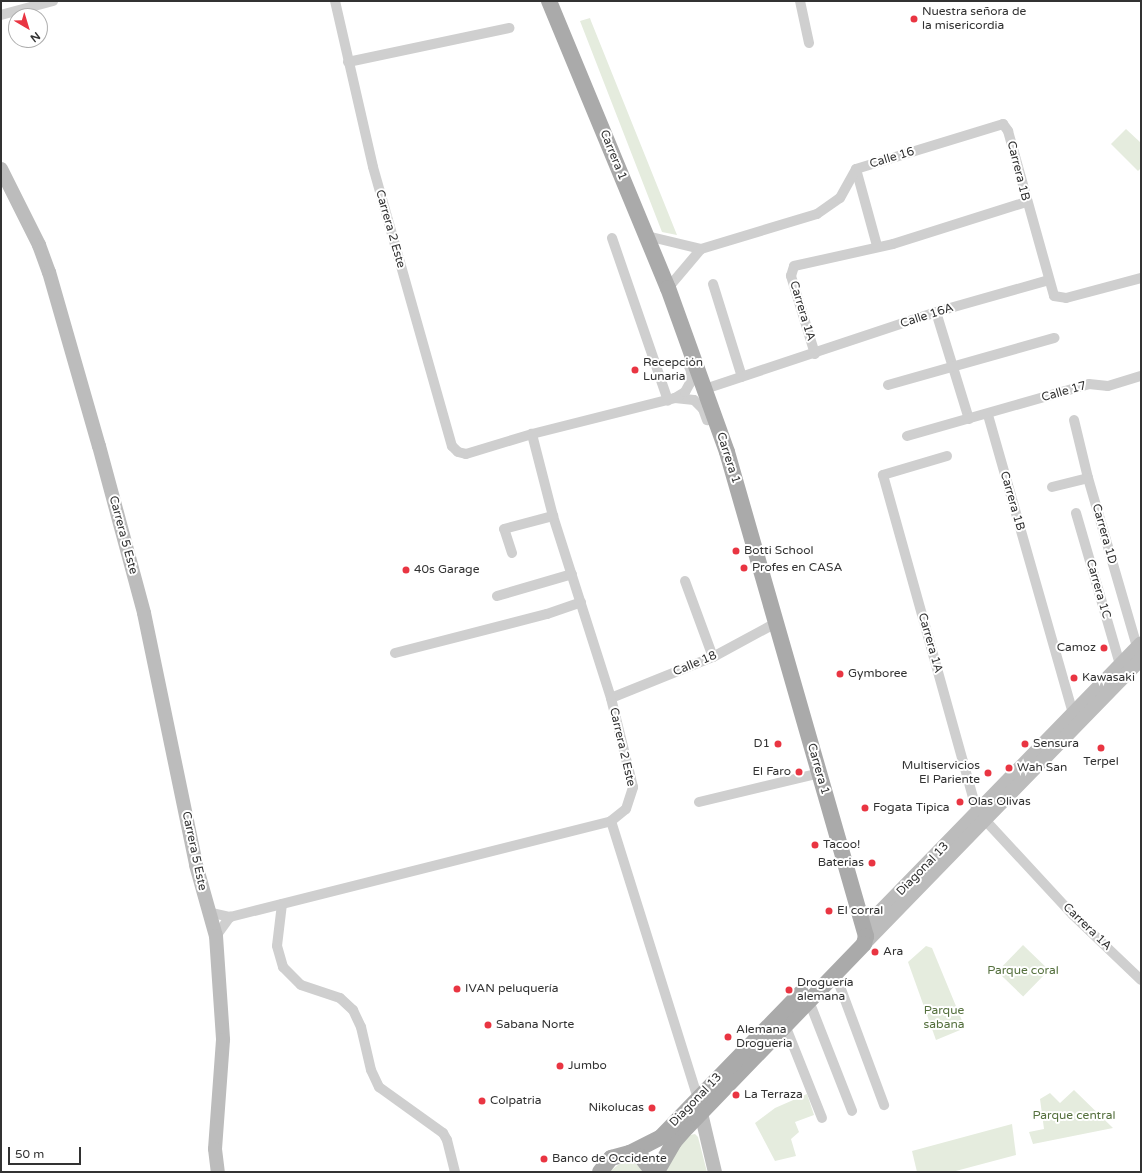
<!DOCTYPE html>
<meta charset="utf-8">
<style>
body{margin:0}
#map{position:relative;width:1142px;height:1173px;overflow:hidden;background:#fff;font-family:"Varela Round",sans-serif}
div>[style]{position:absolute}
.green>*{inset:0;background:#e5ecde;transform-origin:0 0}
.street>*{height:10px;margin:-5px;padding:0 5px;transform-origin:5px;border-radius:5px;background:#cfcfcf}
.secondary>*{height:14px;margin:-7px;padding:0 7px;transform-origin:7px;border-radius:7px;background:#bcbcbc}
.primary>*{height:16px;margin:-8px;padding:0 8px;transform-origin:8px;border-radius:8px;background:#aaa}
.dots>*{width:11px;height:11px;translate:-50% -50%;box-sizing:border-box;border:2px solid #fff;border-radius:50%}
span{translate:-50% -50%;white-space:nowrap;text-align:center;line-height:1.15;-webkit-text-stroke:4px #fff;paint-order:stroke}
.poi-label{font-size:12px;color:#323232}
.left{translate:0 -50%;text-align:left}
.right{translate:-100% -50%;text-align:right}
.street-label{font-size:12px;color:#323232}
.park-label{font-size:12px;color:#55703e}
.frame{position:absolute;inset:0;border:2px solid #323232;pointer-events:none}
.north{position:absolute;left:8px;top:8px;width:40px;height:40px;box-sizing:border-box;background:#fff;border:1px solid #adadad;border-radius:50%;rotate:142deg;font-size:11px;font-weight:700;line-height:16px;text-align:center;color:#323232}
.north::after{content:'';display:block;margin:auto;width:14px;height:18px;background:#e93542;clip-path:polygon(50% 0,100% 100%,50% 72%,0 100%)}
.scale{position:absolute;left:8px;top:1147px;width:73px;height:18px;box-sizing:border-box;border:2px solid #323232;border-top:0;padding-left:5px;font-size:12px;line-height:14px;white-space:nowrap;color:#323232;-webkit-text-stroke:3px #fff;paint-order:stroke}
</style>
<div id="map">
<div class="green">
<i style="clip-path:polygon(590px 18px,591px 21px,677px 235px,662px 232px,580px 21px)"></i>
<i style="clip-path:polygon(1126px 129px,1141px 143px,1141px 168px,1138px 171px,1111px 144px)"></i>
<i style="left:1023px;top:945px;width:36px;height:37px;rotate:44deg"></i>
<i style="clip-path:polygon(926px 946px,932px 948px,965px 1028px,936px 1040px,908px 962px)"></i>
<i style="clip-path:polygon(1074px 1090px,1113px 1128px,1033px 1144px,1029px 1132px,1044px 1129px,1040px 1099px,1050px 1093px,1060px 1103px)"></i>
<i style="clip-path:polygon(807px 1094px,814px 1115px,795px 1122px,799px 1132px,791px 1139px,796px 1156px,775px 1161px,755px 1123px,775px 1108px)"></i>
<i style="clip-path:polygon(1012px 1124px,1016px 1155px,952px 1172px,917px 1172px,912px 1151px)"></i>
<i style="clip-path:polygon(695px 1134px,698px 1137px,707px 1172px,666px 1172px,675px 1152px,690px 1135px)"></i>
<i style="clip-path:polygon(622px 1162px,635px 1163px,644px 1172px,609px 1172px)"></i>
</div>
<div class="street">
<i style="left:335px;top:1px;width:170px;rotate:77.1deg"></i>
<i style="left:373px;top:167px;width:290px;rotate:74.2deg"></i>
<i style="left:452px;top:446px;width:8px;rotate:45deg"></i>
<i style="left:458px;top:452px;width:8px;rotate:14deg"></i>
<i style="left:466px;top:454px;width:69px;rotate:-16.9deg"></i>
<i style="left:532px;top:434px;width:147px;rotate:-14.1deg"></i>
<i style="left:675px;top:398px;width:19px;rotate:6deg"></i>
<i style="left:694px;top:400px;width:13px;rotate:45deg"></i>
<i style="left:703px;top:409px;width:12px;rotate:70deg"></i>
<i style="left:800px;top:1px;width:43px;rotate:77.9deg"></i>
<i style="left:1px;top:15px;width:54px;rotate:-15.1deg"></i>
<i style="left:348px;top:62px;width:165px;rotate:-11.9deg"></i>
<i style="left:856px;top:169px;width:80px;rotate:74.7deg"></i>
<i style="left:647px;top:236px;width:56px;rotate:13.5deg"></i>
<i style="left:701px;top:249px;width:121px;rotate:-16.8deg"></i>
<i style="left:817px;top:214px;width:28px;rotate:-35deg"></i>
<i style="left:840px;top:198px;width:33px;rotate:-61deg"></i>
<i style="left:856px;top:169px;width:154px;rotate:-17deg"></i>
<i style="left:1003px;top:124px;width:9px;rotate:54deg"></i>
<i style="left:1008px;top:131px;width:171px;rotate:74.4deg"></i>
<i style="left:1054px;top:296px;width:12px;rotate:9deg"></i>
<i style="left:1066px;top:298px;width:78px;rotate:-14.9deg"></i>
<i style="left:612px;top:238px;width:172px;rotate:71deg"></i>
<i style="left:713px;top:284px;width:97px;rotate:72.7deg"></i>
<i style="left:668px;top:288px;width:51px;rotate:-49.8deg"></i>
<i style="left:936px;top:312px;width:112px;rotate:72.9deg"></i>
<i style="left:815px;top:354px;width:82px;rotate:-107.1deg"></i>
<i style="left:791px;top:276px;width:10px;rotate:-73deg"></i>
<i style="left:794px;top:266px;width:101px;rotate:-12.5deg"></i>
<i style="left:893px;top:244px;width:139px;rotate:-17.5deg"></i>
<i style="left:888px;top:385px;width:173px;rotate:-15.8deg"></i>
<i style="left:705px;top:389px;width:243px;rotate:-18.4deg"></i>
<i style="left:936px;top:312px;width:117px;rotate:-15.8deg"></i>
<i style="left:675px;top:398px;width:12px;rotate:-31deg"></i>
<i style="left:685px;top:392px;width:10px;rotate:-61deg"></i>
<i style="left:690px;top:383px;width:12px;rotate:-85deg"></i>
<i style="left:691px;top:371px;width:10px;rotate:-114deg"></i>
<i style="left:988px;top:415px;width:310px;rotate:74.1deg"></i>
<i style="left:1074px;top:420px;width:60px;rotate:76.4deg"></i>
<i style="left:1088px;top:478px;width:176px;rotate:73.8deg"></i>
<i style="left:907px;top:436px;width:189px;rotate:-15.9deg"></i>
<i style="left:1089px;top:384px;width:19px;rotate:6deg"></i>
<i style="left:1108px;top:386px;width:34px;rotate:-17deg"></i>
<i style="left:947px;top:456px;width:67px;rotate:163.5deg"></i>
<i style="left:883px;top:475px;width:350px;rotate:74.4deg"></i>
<i style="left:1052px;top:487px;width:37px;rotate:-14deg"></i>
<i style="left:1076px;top:513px;width:157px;rotate:73.8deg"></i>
<i style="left:512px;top:553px;width:25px;rotate:-108deg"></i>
<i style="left:504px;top:529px;width:51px;rotate:-14.9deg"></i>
<i style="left:685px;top:581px;width:81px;rotate:69.8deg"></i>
<i style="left:497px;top:596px;width:78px;rotate:-16.3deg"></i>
<i style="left:395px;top:653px;width:157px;rotate:-14.4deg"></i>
<i style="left:547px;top:614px;width:36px;rotate:-19deg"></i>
<i style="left:611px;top:698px;width:110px;rotate:-21.9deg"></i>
<i style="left:713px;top:657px;width:72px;rotate:-28.4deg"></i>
<i style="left:699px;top:802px;width:124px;rotate:-13.5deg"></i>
<i style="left:985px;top:820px;width:129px;rotate:47.2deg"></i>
<i style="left:1073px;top:915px;width:94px;rotate:43.7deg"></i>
<i style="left:611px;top:821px;width:290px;rotate:72.6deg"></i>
<i style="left:282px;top:904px;width:42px;rotate:96.8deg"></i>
<i style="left:277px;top:946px;width:22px;rotate:74deg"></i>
<i style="left:283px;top:967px;width:25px;rotate:45deg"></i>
<i style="left:301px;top:985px;width:41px;rotate:18.4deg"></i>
<i style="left:340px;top:998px;width:18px;rotate:43deg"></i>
<i style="left:353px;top:1010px;width:19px;rotate:65deg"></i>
<i style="left:361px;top:1027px;width:44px;rotate:76.9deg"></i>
<i style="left:371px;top:1070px;width:19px;rotate:65deg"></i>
<i style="left:379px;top:1087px;width:79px;rotate:35.7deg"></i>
<i style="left:443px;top:1133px;width:8px;rotate:60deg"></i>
<i style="left:447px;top:1140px;width:33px;rotate:76deg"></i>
<i style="left:208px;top:912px;width:23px;rotate:13deg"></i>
<i style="left:230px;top:917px;width:393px;rotate:-14.1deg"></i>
<i style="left:611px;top:821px;width:19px;rotate:-39deg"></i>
<i style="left:626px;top:809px;width:23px;rotate:-72deg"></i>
<i style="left:633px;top:787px;width:92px;rotate:-103.9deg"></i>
<i style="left:611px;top:698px;width:191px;rotate:-107.7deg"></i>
<i style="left:553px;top:516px;width:85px;rotate:-104.4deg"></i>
<i style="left:216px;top:936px;width:24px;rotate:-54deg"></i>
<i style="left:835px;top:973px;width:141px;rotate:69.6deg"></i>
<i style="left:809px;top:1001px;width:118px;rotate:68.6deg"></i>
<i style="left:785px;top:1025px;width:100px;rotate:68.3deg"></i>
</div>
<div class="secondary">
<i style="left:1px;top:169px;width:85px;rotate:63.4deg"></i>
<i style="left:39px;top:245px;width:29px;rotate:70deg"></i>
<i style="left:49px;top:272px;width:181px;rotate:74deg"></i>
<i style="left:99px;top:446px;width:173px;rotate:74.9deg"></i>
<i style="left:144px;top:613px;width:257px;rotate:78.3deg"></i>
<i style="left:196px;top:865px;width:74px;rotate:74.3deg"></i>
<i style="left:216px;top:936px;width:104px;rotate:86.1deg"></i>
<i style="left:223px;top:1040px;width:109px;rotate:94.2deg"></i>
<i style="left:215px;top:1149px;width:23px;rotate:83deg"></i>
<i style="left:864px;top:928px;width:397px;rotate:-45.8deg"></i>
<i style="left:864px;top:944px;width:397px;rotate:-45.8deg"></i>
<i style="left:701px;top:1113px;width:61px;rotate:76.7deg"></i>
</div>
<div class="primary">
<i style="left:549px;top:1px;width:311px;rotate:67.5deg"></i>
<i style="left:668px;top:288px;width:174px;rotate:70.2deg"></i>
<i style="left:727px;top:452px;width:504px;rotate:73.98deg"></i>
<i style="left:866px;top:936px;width:8px;rotate:104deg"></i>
<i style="left:864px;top:944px;width:255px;rotate:134deg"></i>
<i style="left:687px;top:1127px;width:20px;rotate:131deg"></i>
<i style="left:674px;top:1142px;width:34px;rotate:120deg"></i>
<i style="left:630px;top:1153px;width:35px;rotate:-27deg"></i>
<i style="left:661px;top:1137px;width:201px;rotate:-45.8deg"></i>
<i style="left:600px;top:1172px;width:18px;rotate:-52deg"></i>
<i style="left:611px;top:1158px;width:20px;rotate:-15deg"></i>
<i style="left:630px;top:1153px;width:12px;rotate:20deg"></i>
<i style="left:641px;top:1157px;width:19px;rotate:51deg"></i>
</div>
<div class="dots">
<i style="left:914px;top:19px;background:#e93542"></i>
<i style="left:635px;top:370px;background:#e93542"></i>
<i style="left:736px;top:551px;background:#e93542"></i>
<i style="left:744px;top:568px;background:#e93542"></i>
<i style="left:406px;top:570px;background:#e93542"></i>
<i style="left:1104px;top:648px;background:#e93542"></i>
<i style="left:840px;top:674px;background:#e93542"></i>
<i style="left:1074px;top:678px;background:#e93542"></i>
<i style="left:778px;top:744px;background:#e93542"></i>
<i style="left:1025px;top:744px;background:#e93542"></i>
<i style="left:1101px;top:748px;background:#e93542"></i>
<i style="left:1009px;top:768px;background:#e93542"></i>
<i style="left:799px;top:772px;background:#e93542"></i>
<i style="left:988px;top:773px;background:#e93542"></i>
<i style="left:960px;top:802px;background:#e93542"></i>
<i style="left:865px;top:808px;background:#e93542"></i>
<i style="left:815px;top:845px;background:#e93542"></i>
<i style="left:872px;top:863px;background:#e93542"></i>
<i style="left:829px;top:911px;background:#e93542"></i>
<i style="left:875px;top:952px;background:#e93542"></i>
<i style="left:457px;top:989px;background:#e93542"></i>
<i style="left:789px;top:990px;background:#e93542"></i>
<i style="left:488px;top:1025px;background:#e93542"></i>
<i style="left:728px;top:1037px;background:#e93542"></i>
<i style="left:560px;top:1066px;background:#e93542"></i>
<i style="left:736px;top:1095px;background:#e93542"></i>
<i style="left:482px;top:1101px;background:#e93542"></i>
<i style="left:652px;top:1108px;background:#e93542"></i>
<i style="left:544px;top:1159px;background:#e93542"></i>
</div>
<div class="poi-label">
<span class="left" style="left:922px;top:19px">Nuestra señora de<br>la misericordia</span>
<span class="left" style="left:643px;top:370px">Recepción<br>Lunaria</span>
<span class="left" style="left:744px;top:551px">Botti School</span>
<span class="left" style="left:752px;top:568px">Profes en CASA</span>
<span class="left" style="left:414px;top:570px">40s Garage</span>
<span class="right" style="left:1096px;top:648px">Camoz</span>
<span class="left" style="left:848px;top:674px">Gymboree</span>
<span class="left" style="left:1082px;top:678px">Kawasaki</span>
<span class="right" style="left:770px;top:744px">D1</span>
<span class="left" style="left:1033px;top:744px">Sensura</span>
<span style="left:1101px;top:762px">Terpel</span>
<span class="right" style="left:980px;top:773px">Multiservicios<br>El Pariente</span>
<span class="left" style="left:1017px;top:768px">Wah San</span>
<span class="right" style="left:791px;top:772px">El Faro</span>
<span class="left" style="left:968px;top:802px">Olas Olivas</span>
<span class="left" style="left:873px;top:808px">Fogata Tipica</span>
<span class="left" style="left:823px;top:845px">Tacoo!</span>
<span class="right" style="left:864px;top:863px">Baterias</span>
<span class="left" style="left:837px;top:911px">El corral</span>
<span class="left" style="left:883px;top:952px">Ara</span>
<span class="left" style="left:797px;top:990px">Droguería<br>alemana</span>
<span class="left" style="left:465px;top:989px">IVAN peluquería</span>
<span class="left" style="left:496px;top:1025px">Sabana Norte</span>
<span class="left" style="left:736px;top:1037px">Alemana<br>Drogueria</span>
<span class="left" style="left:568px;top:1066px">Jumbo</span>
<span class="left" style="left:744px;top:1095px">La Terraza</span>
<span class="left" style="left:490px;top:1101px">Colpatria</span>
<span class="right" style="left:644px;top:1108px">Nikolucas</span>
<span class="left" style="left:552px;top:1159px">Banco de Occidente</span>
</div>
<div class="street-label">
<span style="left:613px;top:155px;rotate:68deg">Carrera 1</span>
<span style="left:892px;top:158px;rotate:-17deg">Calle 16</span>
<span style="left:1018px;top:171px;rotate:76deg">Carrera 1B</span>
<span style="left:390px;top:229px;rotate:74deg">Carrera 2 Este</span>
<span style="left:802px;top:311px;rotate:73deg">Carrera 1A</span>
<span style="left:927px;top:316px;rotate:-18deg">Calle 16A</span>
<span style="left:1064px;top:392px;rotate:-16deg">Calle 17</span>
<span style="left:728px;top:458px;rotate:72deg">Carrera 1</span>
<span style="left:1012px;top:501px;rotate:74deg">Carrera 1B</span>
<span style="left:1104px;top:534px;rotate:74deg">Carrera 1D</span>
<span style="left:123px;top:535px;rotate:75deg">Carrera 5 Este</span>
<span style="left:1098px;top:589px;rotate:74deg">Carrera 1C</span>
<span style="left:930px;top:643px;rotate:74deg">Carrera 1A</span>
<span style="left:695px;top:664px;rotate:-23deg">Calle 18</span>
<span style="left:622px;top:747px;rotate:77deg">Carrera 2 Este</span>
<span style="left:818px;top:769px;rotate:74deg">Carrera 1</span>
<span style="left:194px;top:851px;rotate:78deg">Carrera 5 Este</span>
<span style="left:923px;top:869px;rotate:-46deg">Diagonal 13</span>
<span style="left:1087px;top:927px;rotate:44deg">Carrera 1A</span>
<span style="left:696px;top:1100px;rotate:-46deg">Diagonal 13</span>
</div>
<div class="park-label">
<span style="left:1023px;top:971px">Parque coral</span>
<span style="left:944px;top:1018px">Parque<br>sabana</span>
<span style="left:1074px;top:1116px">Parque central</span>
</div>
<div class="frame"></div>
<div class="north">N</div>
<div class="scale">50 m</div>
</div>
